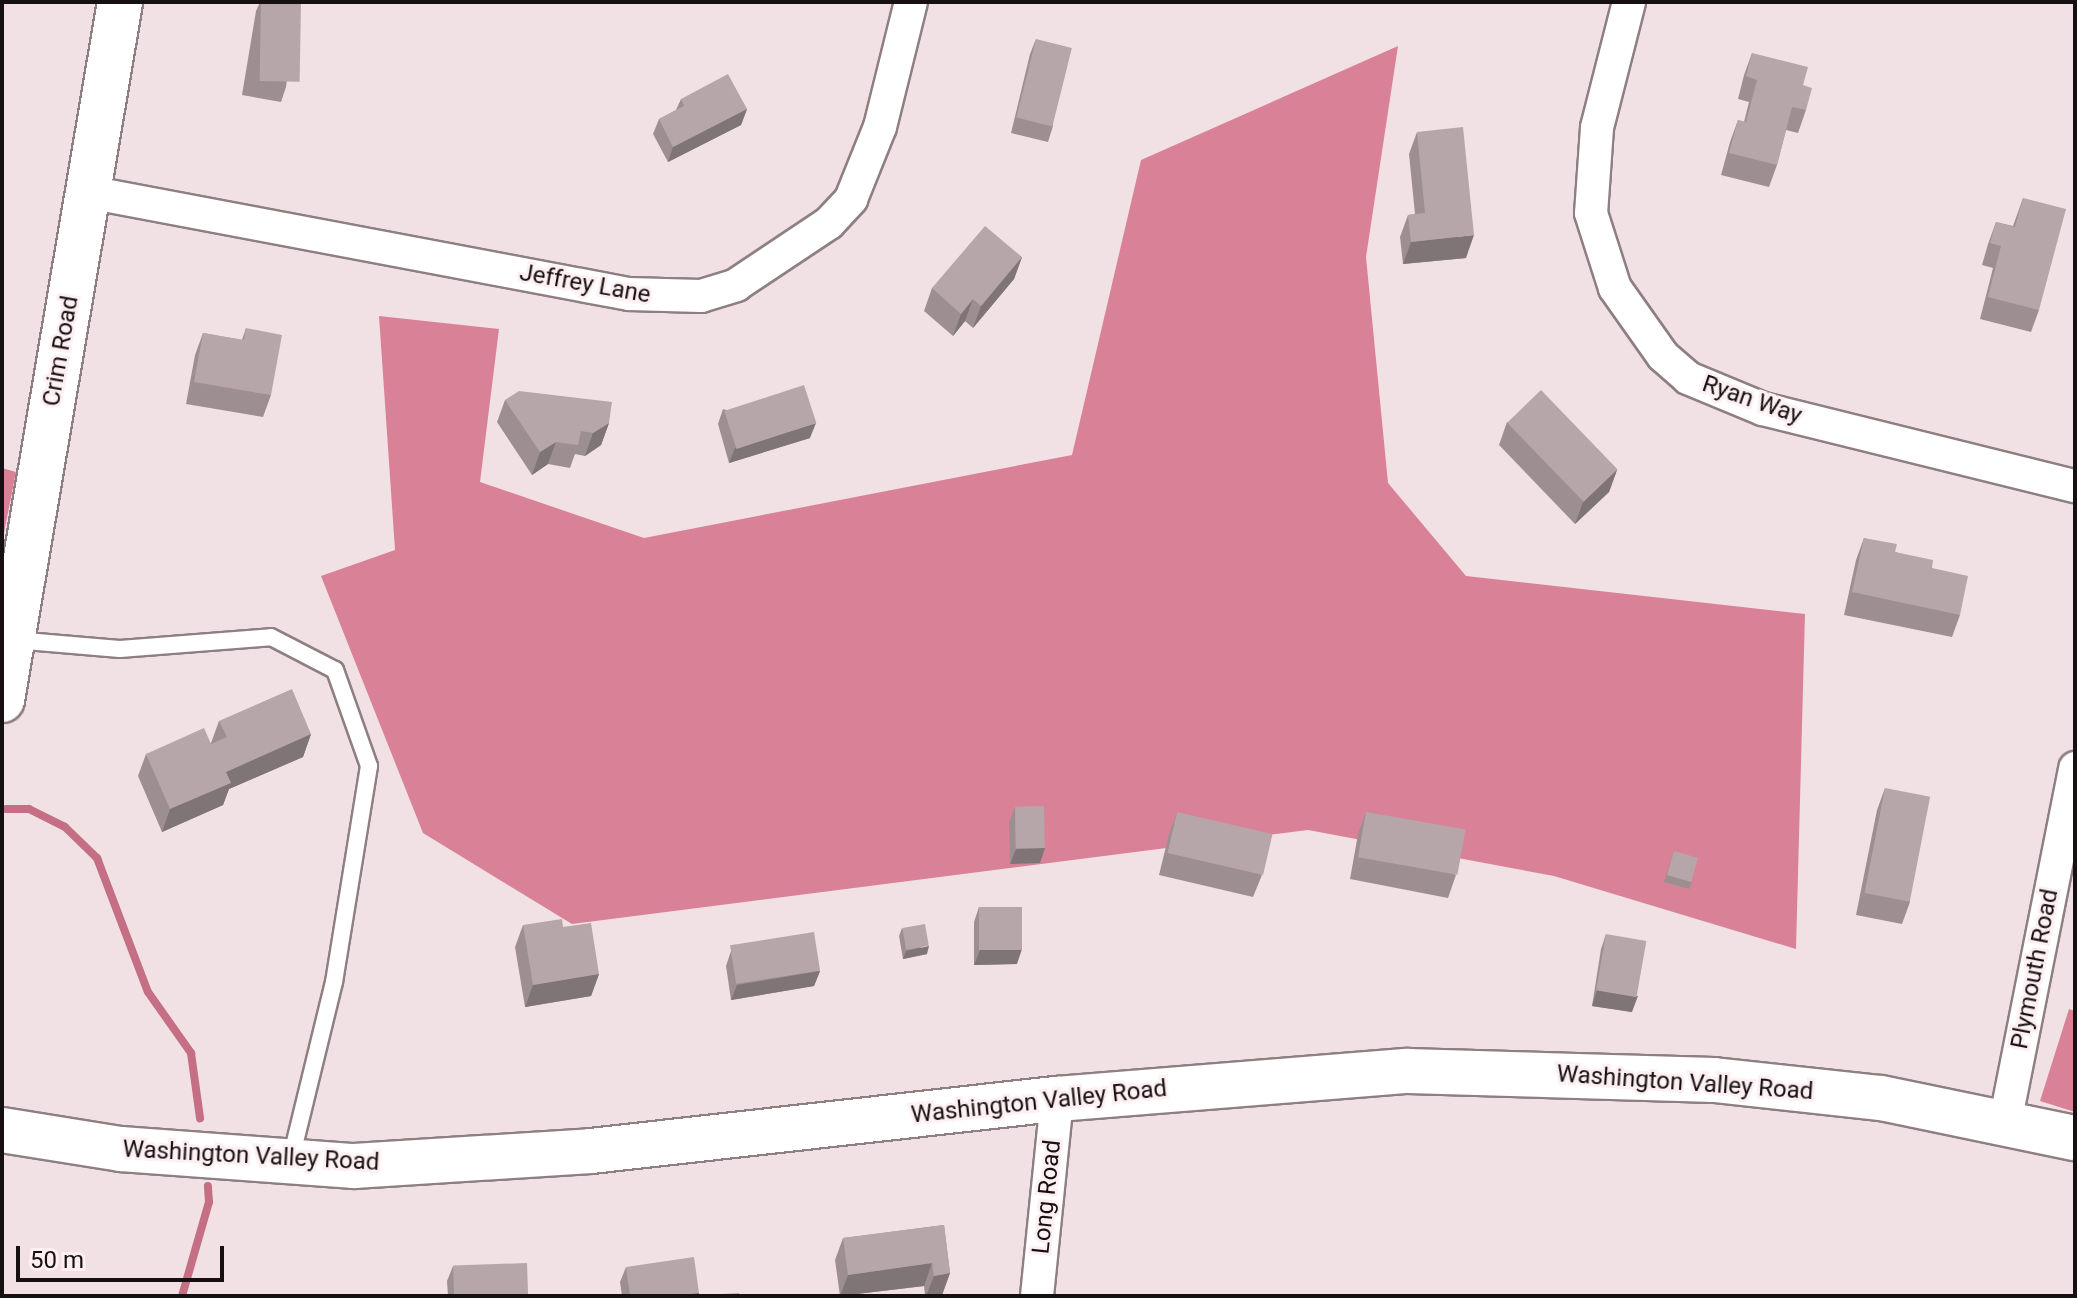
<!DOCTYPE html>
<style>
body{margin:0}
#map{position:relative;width:2077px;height:1298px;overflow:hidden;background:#f2e1e4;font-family:Roboto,sans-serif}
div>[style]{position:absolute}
.forest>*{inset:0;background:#d98297}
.stream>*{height:8px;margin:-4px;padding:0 4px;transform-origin:4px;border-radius:4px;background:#c46f84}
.roads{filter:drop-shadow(2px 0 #8e7f82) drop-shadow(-2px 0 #8e7f82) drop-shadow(0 2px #8e7f82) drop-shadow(0 -2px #8e7f82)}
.lane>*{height:16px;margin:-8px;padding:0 8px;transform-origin:8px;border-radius:8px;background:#fff}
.street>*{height:32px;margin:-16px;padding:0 16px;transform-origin:16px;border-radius:16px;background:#fff}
.secondary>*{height:44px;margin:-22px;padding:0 22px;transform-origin:22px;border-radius:22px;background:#fff}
.wall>*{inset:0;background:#9d8f91}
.shaded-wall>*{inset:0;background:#7f7476}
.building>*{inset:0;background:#b6a6a9;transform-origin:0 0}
span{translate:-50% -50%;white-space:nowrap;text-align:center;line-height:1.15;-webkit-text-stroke:6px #fdeff2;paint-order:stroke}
.street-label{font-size:24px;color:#161012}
.frame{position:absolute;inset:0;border:4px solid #161012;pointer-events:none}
.scale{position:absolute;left:16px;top:1246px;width:208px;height:36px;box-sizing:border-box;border:4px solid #161012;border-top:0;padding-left:10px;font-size:24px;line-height:28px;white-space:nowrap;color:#161012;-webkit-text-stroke:6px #fdeff2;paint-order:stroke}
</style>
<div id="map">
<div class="forest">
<i style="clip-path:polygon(1398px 46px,1366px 257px,1388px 483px,1466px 576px,1805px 614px,1796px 949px,1554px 876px,1308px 830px,572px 924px,423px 833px,321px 576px,395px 550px,379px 316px,499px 329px,480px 482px,644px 538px,1072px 455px,1141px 160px)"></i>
<i style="clip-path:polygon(2px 468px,16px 472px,2px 543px)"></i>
<i style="clip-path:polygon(2069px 1009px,2075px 1011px,2075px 1112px,2040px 1101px)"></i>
</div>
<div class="stream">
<i style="left:6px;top:809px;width:23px"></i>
<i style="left:29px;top:809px;width:40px;rotate:26.6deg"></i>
<i style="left:65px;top:827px;width:45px;rotate:44.1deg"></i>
<i style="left:97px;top:858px;width:143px;rotate:69.2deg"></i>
<i style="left:148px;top:992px;width:75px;rotate:54.8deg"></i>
<i style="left:191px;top:1053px;width:66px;rotate:82.1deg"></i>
<i style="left:182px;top:1296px;width:98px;rotate:-74deg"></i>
<i style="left:209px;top:1202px;width:16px;rotate:-94deg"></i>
</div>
<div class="roads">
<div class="lane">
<i style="left:14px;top:640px;width:106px;rotate:4.9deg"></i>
<i style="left:120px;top:649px;width:151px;rotate:-4.5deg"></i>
<i style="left:271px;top:637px;width:72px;rotate:27.3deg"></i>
<i style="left:335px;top:670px;width:102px;rotate:70.5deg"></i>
<i style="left:369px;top:766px;width:219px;rotate:99.2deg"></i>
<i style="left:334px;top:982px;width:182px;rotate:103.7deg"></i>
</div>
<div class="street">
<i style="left:1629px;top:2px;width:130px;rotate:104.3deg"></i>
<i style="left:1597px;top:128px;width:85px;rotate:94deg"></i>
<i style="left:1591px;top:213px;width:79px;rotate:72.3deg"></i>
<i style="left:1615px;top:288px;width:83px;rotate:54.8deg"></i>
<i style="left:1663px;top:356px;width:33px;rotate:41deg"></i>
<i style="left:1688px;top:378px;width:81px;rotate:22.5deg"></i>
<i style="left:1763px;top:409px;width:321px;rotate:13.9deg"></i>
<i style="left:88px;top:192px;width:551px;rotate:10.68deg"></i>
<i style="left:629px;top:294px;width:72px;rotate:1.6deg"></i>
<i style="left:701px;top:296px;width:37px;rotate:-17deg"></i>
<i style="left:736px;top:285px;width:112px;rotate:-33.7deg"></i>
<i style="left:829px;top:223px;width:33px;rotate:-47deg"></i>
<i style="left:851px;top:199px;width:78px;rotate:-68.1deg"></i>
<i style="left:880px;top:127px;width:129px;rotate:-76.1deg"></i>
<i style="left:2005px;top:1123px;width:362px;rotate:-78.8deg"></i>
<i style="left:1037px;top:1296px;width:198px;rotate:-84.2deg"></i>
</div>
<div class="secondary">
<i style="left:2px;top:700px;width:708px;rotate:-80.4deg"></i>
<i style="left:2px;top:1130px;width:121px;rotate:9.1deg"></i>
<i style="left:121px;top:1149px;width:234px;rotate:4.2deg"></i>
<i style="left:354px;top:1166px;width:237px;rotate:-3.6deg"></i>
<i style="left:591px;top:1151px;width:469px;rotate:-6.4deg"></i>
<i style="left:1057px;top:1099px;width:352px;rotate:-4.6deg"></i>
<i style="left:1408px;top:1071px;width:306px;rotate:1.7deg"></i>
<i style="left:1714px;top:1080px;width:168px;rotate:6.2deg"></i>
<i style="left:1881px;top:1098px;width:198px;rotate:11.7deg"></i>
</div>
</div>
<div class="wall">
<i style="clip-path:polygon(260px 2px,296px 2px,286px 87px,281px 102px,242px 95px,256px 11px)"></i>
<i style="clip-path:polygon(1036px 39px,1053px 126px,1048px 142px,1011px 133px,1030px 54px)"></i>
<i style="clip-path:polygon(1752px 53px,1803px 85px,1806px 110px,1798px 133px,1786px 130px,1777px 165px,1769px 187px,1721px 175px,1730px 142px,1738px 120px,1744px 122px,1749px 102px,1738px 99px,1744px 75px)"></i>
<i style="clip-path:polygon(681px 99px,747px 109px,741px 125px,668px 162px,653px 134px,659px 119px,676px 110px)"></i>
<i style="clip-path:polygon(1417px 132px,1466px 258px,1403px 264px,1400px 237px,1408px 215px,1415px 214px,1409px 154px)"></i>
<i style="clip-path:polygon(2023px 198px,2039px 310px,2031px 332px,1980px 319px,1993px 268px,1982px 265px,1988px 244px,1996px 222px,2013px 226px)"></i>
<i style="clip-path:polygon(1022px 257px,1014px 279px,973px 328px,965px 321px,953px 336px,924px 311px,932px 288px)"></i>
<i style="clip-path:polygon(246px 328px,271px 395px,263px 417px,186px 404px,195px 355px,203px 333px,242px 340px)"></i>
<i style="clip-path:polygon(505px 400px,609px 423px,601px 445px,585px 456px,575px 454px,570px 468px,548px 464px,532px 475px,497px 422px)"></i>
<i style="clip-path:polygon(723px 409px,810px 438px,729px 463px,718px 424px)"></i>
<i style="clip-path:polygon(1507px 422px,1617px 470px,1609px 492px,1575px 524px,1499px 445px)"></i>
<i style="clip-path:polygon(1864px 538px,1932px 568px,1960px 615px,1952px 637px,1844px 615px,1856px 560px)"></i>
<i style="clip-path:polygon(219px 721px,311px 734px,303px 757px,229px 789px,223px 805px,162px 832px,138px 776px,146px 754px,211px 743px)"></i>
<i style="clip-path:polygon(1885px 788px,1910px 902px,1902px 924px,1856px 915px,1877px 810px)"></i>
<i style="clip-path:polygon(1015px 807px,1045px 848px,1040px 863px,1010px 864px,1009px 822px)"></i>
<i style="clip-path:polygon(1177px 812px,1262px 875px,1253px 897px,1159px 875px,1169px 834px)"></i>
<i style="clip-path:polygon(1366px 812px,1456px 875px,1448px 898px,1350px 879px,1358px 834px)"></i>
<i style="clip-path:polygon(1674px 851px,1692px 882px,1689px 889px,1664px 882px)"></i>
<i style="clip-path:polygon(979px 907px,1017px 964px,974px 965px,974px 922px)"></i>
<i style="clip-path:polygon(523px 925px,563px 927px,599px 974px,591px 996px,525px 1007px,515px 947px)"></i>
<i style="clip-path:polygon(902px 928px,927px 954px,903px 959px,899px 936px)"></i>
<i style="clip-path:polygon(1606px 934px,1632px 1012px,1592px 1006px,1601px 949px)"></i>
<i style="clip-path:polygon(731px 951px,820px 971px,814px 986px,731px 1000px,726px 966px)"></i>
<i style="clip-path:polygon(944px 1225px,950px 1273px,942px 1295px,925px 1296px,924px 1286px,840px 1296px,835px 1260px,843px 1238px)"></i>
<i style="clip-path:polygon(453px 1266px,528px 1296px,448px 1296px,447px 1281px)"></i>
<i style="clip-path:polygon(626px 1267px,699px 1293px,698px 1296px,622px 1296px,620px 1282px)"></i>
</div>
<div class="shaded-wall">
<i style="clip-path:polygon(747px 109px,741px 125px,668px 162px,673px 147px)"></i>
<i style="clip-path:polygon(1474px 235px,1466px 258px,1403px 264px,1411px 242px)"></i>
<i style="clip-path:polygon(1022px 257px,1014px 279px,973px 328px,981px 306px)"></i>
<i style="clip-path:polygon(973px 299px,965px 321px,953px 336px,961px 314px)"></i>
<i style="clip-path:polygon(609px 423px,601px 445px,585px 456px,593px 433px)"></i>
<i style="clip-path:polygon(816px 423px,810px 438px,729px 463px,735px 448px)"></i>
<i style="clip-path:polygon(556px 442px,548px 464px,532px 475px,540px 452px)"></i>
<i style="clip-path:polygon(1617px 470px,1609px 492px,1575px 524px,1583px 502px)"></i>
<i style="clip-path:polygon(311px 734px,303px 757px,229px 789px,223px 805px,162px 832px,170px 809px,226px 772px)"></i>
<i style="clip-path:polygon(1045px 848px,1040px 863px,1010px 864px,1016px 849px)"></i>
<i style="clip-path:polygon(929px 946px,927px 954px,903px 959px,906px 951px)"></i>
<i style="clip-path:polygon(1022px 949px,1017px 964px,974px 965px,980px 950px)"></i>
<i style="clip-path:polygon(820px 971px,814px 986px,731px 1000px,737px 985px)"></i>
<i style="clip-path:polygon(599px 974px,591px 996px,525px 1007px,533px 985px)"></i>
<i style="clip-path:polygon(1597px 990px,1638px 996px,1632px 1012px,1592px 1006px)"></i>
<i style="clip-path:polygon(932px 1263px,924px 1286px,840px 1296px,848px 1275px)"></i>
<i style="clip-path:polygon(950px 1273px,942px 1295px,926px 1296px,934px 1276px)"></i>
<i style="clip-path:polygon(699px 1293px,698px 1296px,674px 1296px)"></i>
</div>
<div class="building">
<i style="left:261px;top:2px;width:40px;height:79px;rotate:1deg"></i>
<i style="left:1036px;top:39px;width:37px;height:81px;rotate:14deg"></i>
<i style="clip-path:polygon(1752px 53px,1808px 67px,1803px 85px,1812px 88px,1806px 110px,1792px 107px,1777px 165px,1729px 153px,1738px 120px,1746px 122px,1757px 80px,1746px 76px)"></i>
<i style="clip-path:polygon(728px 74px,747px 109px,673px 147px,659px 119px,684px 106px,681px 99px)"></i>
<i style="clip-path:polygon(1463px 127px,1474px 235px,1411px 242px,1408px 215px,1425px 213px,1417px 132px)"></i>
<i style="clip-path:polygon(2023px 198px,2066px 209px,2039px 310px,1988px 297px,2001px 246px,1990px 243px,1996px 222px,2015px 227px)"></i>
<i style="clip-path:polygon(985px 226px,1022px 257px,981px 306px,973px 299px,961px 314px,932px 288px)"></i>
<i style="clip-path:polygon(246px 328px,282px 335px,271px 395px,194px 382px,203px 333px,244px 340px)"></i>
<i style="left:804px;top:385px;width:40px;height:84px;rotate:72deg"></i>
<i style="left:1541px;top:390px;width:110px;height:47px;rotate:46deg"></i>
<i style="clip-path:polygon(519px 391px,612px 402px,609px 423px,593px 433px,581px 431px,578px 445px,556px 442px,540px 452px,505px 400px)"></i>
<i style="clip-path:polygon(1864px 538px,1897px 544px,1895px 552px,1933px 560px,1932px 568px,1968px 576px,1960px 615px,1852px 592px)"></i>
<i style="clip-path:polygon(292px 689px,311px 734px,226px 772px,231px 783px,170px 809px,146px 754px,204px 728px,211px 744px,227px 737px,219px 721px)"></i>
<i style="left:1885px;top:788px;width:46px;height:107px;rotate:11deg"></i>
<i style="left:1044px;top:806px;width:42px;height:29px;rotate:89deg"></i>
<i style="left:1177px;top:812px;width:98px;height:42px;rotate:13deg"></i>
<i style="left:1366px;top:812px;width:101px;height:46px;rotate:10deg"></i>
<i style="left:1674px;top:851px;width:25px;height:25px;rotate:16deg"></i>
<i style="left:979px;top:907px;width:43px;height:43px"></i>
<i style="clip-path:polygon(562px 919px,563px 927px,591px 923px,599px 974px,533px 985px,523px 925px)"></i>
<i style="left:925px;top:924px;width:22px;height:23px;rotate:80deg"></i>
<i style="left:814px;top:932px;width:39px;height:85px;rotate:81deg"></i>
<i style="left:1606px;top:934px;width:41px;height:57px;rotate:10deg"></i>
<i style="clip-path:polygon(944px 1225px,950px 1273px,934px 1276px,932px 1263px,848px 1275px,843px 1238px)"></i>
<i style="clip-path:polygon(694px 1257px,699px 1293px,674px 1296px,630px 1296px,626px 1267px)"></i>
<i style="left:527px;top:1263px;width:33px;height:74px;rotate:88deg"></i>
<i style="clip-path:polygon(739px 1293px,740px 1296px,706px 1296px,706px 1295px)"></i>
</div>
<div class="street-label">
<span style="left:585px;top:284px;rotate:10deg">Jeffrey Lane</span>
<span style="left:61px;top:351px;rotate:-80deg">Crim Road</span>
<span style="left:1752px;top:400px;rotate:19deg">Ryan Way</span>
<span style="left:2035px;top:969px;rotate:-79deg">Plymouth Road</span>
<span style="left:1685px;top:1083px;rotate:4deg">Washington Valley Road</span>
<span style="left:1039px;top:1102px;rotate:-6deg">Washington Valley Road</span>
<span style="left:251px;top:1156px;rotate:3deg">Washington Valley Road</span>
<span style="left:1047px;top:1197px;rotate:-84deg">Long Road</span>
</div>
<div class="frame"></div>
<div class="scale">50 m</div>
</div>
